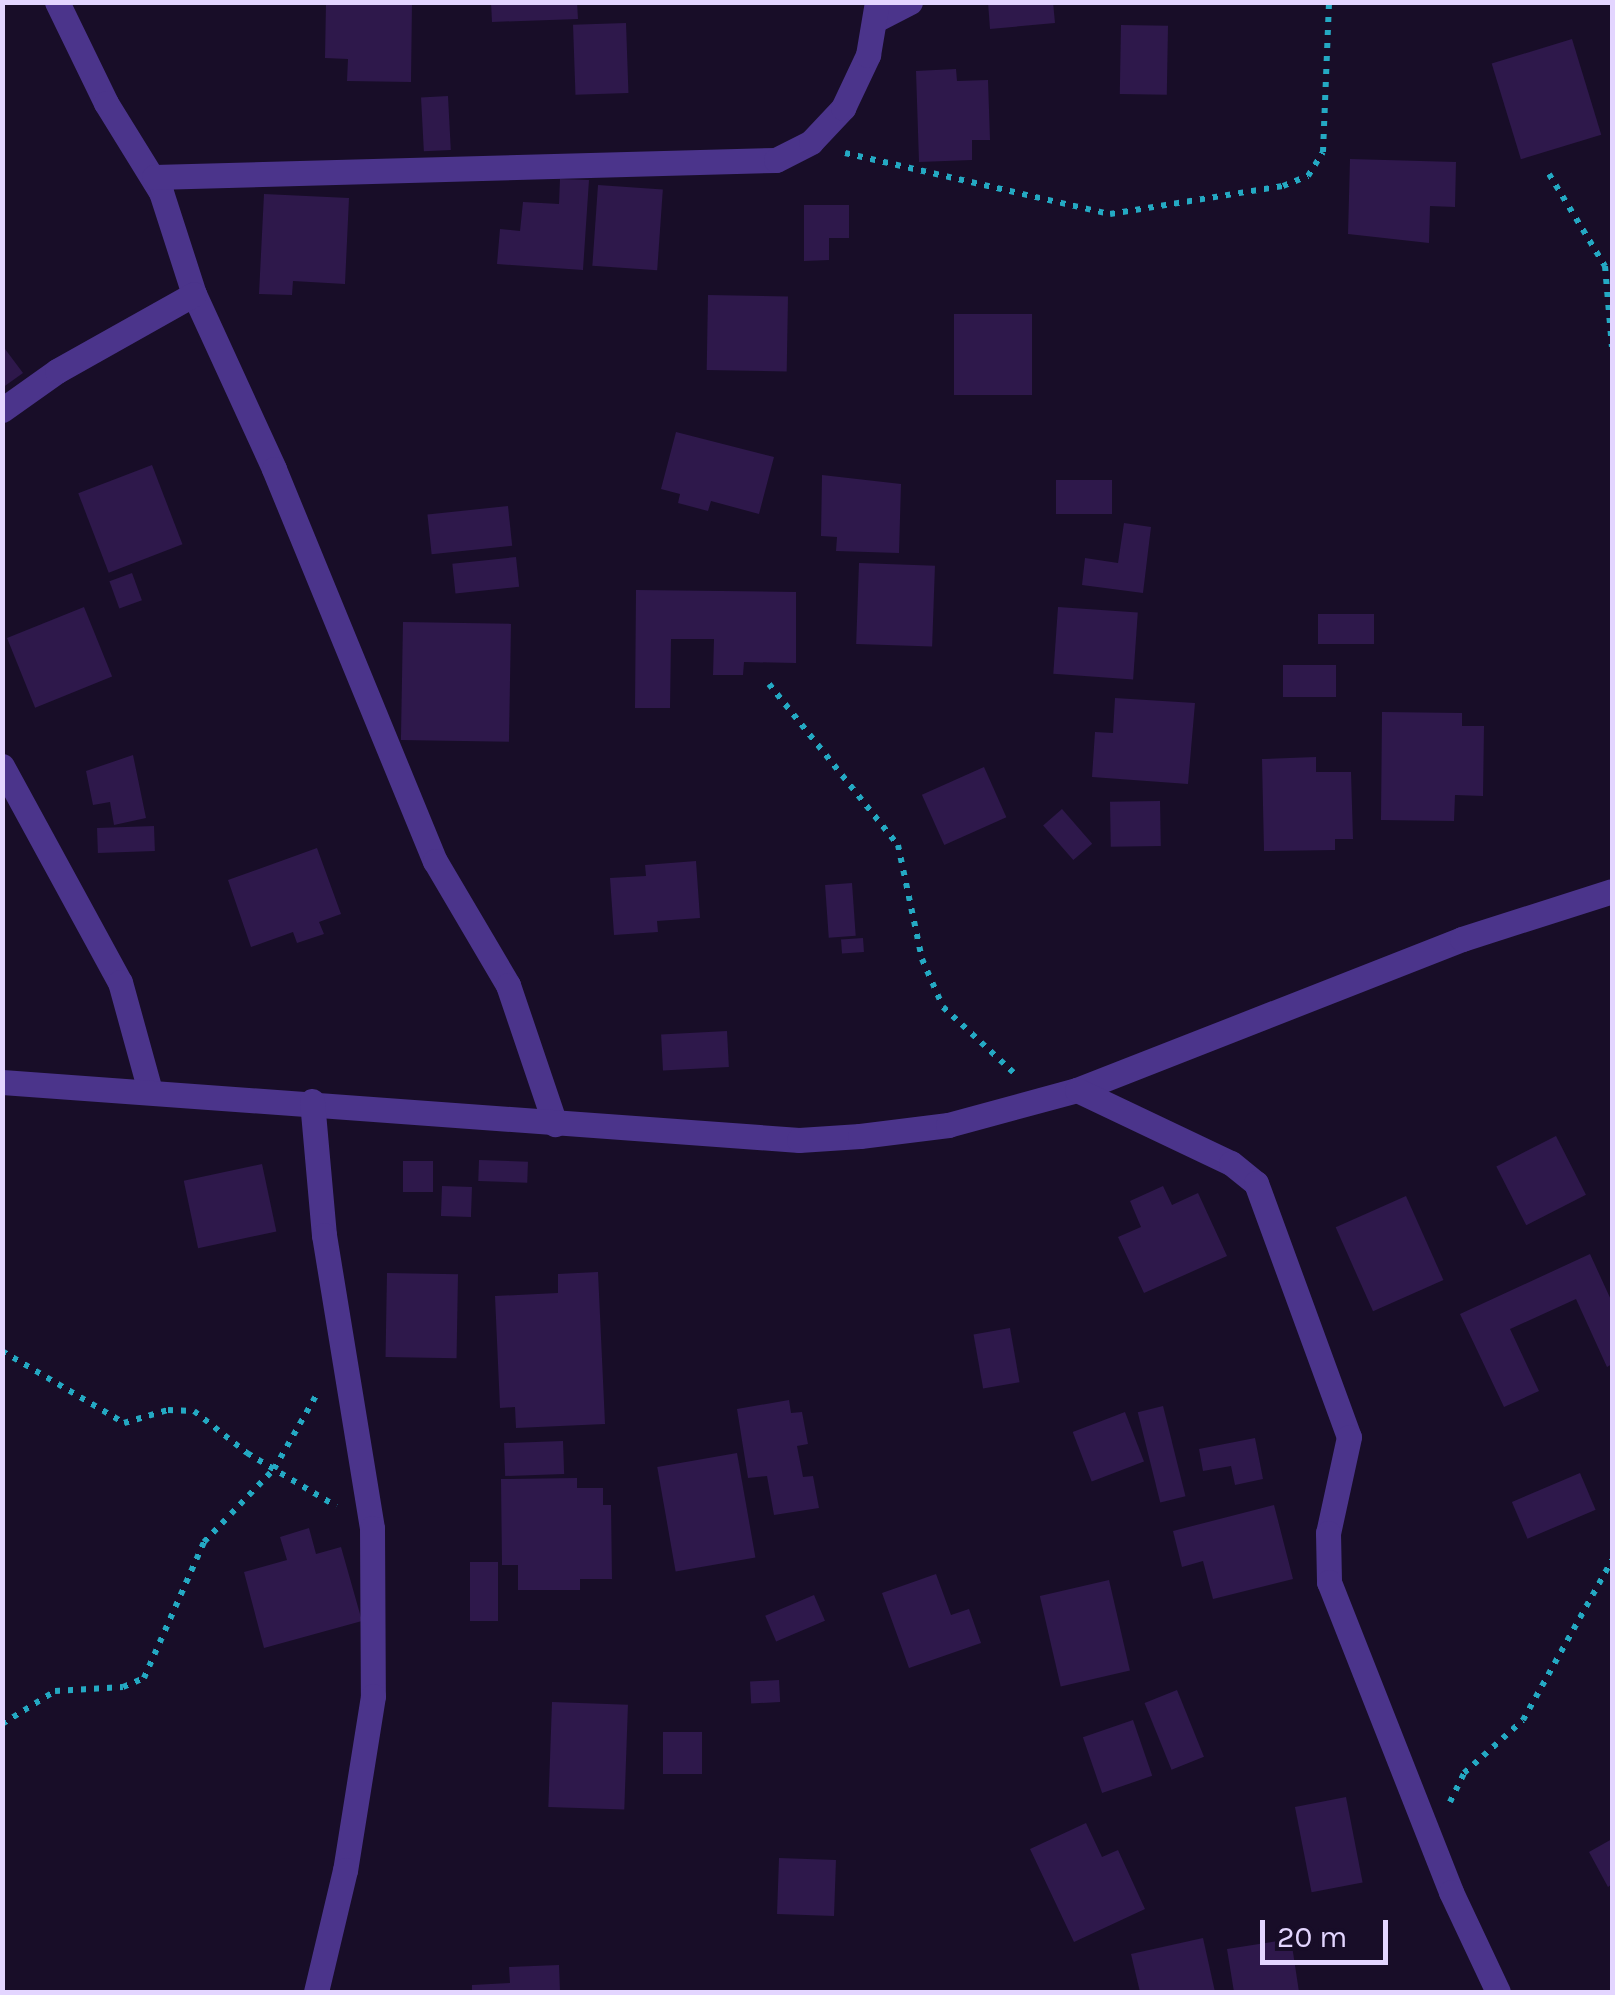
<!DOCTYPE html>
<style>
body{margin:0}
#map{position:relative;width:1615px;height:1995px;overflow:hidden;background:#180d28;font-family:Karla,sans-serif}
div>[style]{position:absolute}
.building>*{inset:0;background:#2e184b;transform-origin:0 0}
.path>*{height:6px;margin-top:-3px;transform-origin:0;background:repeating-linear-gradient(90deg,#24a9c3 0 5px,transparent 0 13px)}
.street>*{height:25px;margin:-12.5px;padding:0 12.5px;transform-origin:12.5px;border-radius:12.5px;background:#4b348b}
span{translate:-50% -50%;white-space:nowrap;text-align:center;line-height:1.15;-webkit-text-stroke:9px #180d28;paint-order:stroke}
.frame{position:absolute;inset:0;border:5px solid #e3d5ff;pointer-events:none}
.scale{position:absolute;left:1260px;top:1920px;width:128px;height:45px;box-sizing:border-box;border:5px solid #e3d5ff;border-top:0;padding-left:12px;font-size:30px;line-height:35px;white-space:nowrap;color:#e3d5ff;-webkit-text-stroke:8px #180d28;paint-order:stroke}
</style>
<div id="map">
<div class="building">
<i style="clip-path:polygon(326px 2px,412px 2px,411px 82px,347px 81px,348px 59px,325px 58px)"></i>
<i style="clip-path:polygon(491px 2px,577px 2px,578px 19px,492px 22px)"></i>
<i style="clip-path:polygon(988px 2px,1053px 2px,1055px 23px,990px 29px)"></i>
<i style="left:626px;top:23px;width:70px;height:53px;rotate:88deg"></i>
<i style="left:1121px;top:25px;width:47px;height:69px;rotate:1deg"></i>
<i style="left:1572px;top:39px;width:100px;height:84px;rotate:73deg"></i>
<i style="clip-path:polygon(956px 69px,957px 81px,988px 80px,990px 140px,972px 140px,972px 160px,919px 162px,916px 71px)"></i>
<i style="left:448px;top:96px;width:54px;height:27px;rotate:87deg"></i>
<i style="clip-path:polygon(1350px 159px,1456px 162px,1455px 207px,1430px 206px,1429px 243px,1348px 234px)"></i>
<i style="clip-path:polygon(560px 179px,589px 180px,583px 270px,497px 264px,500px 229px,520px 231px,523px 202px,559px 204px)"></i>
<i style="left:598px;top:185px;width:65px;height:81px;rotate:4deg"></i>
<i style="clip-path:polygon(264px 194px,349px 198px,345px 284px,293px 281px,292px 295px,259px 294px)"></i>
<i style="clip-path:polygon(804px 205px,849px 205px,849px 238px,829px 238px,829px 260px,804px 261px)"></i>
<i style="left:708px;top:295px;width:80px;height:75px;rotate:1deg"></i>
<i style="left:954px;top:314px;width:78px;height:81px"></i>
<i style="clip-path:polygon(2px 345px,23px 373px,2px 388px)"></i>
<i style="clip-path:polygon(676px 432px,774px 457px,759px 514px,711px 501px,708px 511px,678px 503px,680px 494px,661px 489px)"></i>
<i style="left:152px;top:465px;width:85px;height:79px;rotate:69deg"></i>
<i style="clip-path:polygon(822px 475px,901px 484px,899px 553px,836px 551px,837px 537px,821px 536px)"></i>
<i style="left:1056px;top:480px;width:56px;height:34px"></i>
<i style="left:508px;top:506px;width:40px;height:81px;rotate:84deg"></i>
<i style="clip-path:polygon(1124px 523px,1151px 527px,1143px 593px,1082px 585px,1085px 558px,1118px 563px)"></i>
<i style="left:516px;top:557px;width:30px;height:64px;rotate:84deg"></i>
<i style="left:859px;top:563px;width:76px;height:81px;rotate:2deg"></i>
<i style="left:132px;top:573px;width:29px;height:24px;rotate:70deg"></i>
<i style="clip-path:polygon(636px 590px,796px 592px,796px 663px,744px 662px,743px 675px,713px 675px,714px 639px,671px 639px,670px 708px,635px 708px)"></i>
<i style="left:84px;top:607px;width:75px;height:83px;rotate:68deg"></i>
<i style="left:1058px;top:607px;width:80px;height:67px;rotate:4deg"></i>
<i style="left:1318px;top:614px;width:56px;height:30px"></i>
<i style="left:403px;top:622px;width:108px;height:118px;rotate:1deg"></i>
<i style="left:1283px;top:665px;width:53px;height:32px"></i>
<i style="clip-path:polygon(1115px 698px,1195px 703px,1188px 784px,1092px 777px,1095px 732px,1113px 733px)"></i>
<i style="clip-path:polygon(1382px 712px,1462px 713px,1462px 726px,1484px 726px,1483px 796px,1455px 795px,1454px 821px,1381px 820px)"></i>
<i style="clip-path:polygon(133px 755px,146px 818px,114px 825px,110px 802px,93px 805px,86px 771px)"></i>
<i style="clip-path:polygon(1316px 757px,1316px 772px,1351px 772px,1353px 839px,1335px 839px,1335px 850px,1264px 851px,1262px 759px)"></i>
<i style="left:984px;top:767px;width:55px;height:68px;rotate:66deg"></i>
<i style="left:1160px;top:801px;width:45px;height:50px;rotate:89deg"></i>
<i style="left:1062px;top:809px;width:46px;height:25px;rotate:49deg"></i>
<i style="left:154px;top:826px;width:25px;height:57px;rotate:88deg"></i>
<i style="clip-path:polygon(317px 848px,341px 914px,319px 922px,324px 934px,297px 943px,293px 932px,251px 947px,228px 880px)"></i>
<i style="clip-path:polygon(696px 861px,700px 918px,657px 921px,658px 932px,614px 935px,610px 878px,646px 876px,645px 865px)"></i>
<i style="left:852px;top:883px;width:53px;height:27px;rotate:86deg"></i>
<i style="left:863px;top:938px;width:14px;height:22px;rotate:86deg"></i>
<i style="left:727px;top:1031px;width:36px;height:66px;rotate:87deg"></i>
<i style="left:1556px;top:1136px;width:66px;height:67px;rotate:63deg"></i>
<i style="left:479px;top:1160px;width:49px;height:21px;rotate:2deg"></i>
<i style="left:403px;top:1161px;width:30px;height:31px"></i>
<i style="left:262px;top:1164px;width:69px;height:80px;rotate:78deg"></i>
<i style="left:442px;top:1186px;width:30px;height:30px;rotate:2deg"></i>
<i style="clip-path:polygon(1163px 1186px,1172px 1205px,1198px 1193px,1227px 1256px,1144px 1293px,1118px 1237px,1141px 1227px,1130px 1201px)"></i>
<i style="left:1406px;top:1196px;width:92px;height:77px;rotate:66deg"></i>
<i style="clip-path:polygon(1590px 1254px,1612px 1302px,1612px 1364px,1607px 1367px,1576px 1299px,1510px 1329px,1539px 1391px,1504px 1407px,1460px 1314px)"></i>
<i style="clip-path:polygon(598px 1272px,605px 1424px,516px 1428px,515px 1407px,500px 1408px,495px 1296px,558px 1293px,558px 1274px)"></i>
<i style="left:387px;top:1273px;width:71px;height:84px;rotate:1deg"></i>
<i style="left:1010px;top:1328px;width:55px;height:37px;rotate:80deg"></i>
<i style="clip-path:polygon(789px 1400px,791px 1413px,802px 1412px,808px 1444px,797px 1446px,803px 1477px,813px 1476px,819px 1508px,774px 1515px,767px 1476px,748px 1478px,737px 1409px)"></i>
<i style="left:1163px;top:1406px;width:93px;height:26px;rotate:76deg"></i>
<i style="left:1125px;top:1412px;width:53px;height:56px;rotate:69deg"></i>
<i style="clip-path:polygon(1255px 1438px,1263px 1479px,1235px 1485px,1231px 1466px,1203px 1471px,1199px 1449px)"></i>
<i style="left:563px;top:1441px;width:33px;height:59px;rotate:88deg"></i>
<i style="left:737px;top:1453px;width:106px;height:81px;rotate:80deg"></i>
<i style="left:1580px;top:1473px;width:40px;height:74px;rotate:67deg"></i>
<i style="clip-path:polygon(577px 1478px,577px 1488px,603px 1488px,603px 1505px,611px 1505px,612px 1579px,580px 1579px,580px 1590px,518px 1590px,518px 1565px,502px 1565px,501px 1479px)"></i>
<i style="clip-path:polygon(1274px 1505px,1293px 1579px,1213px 1599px,1203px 1561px,1182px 1567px,1173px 1531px)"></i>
<i style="clip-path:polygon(309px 1528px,316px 1554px,341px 1547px,362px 1621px,264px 1648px,244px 1572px,287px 1560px,280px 1537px)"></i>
<i style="left:470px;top:1562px;width:28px;height:59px"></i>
<i style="clip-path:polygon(936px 1574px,951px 1615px,969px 1609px,981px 1643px,909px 1668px,882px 1593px)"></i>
<i style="left:1109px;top:1580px;width:93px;height:71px;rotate:77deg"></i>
<i style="left:814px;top:1595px;width:28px;height:53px;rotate:67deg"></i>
<i style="left:779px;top:1680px;width:22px;height:29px;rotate:87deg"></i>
<i style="left:1177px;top:1690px;width:72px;height:35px;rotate:68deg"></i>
<i style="left:552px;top:1702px;width:76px;height:105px;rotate:2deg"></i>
<i style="left:1133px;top:1720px;width:59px;height:53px;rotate:71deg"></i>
<i style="left:663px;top:1732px;width:39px;height:42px"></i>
<i style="left:1346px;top:1797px;width:87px;height:52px;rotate:79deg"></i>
<i style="clip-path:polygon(1086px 1823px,1102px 1857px,1118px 1850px,1145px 1909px,1074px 1942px,1030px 1849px)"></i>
<i style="clip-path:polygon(1612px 1839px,1612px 1884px,1608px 1887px,1589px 1852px)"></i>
<i style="left:779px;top:1858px;width:57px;height:56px;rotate:2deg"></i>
<i style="clip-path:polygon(1203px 1938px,1215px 1992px,1140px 1992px,1131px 1954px)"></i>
<i style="clip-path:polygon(1291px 1939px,1299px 1992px,1234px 1992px,1227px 1949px)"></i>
<i style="clip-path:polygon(559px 1965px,560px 1992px,472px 1992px,472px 1985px,510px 1983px,509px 1967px)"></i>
</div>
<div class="path">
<i style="left:845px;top:153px;width:272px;rotate:13deg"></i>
<i style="left:1110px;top:214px;width:175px;rotate:-9.2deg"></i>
<i style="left:1283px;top:186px;width:27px;rotate:-22deg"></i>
<i style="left:1308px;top:176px;width:28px;rotate:-58deg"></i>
<i style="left:1323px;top:152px;width:150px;rotate:-87.7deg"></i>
<i style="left:1549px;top:174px;width:108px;rotate:58.7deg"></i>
<i style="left:1605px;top:266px;width:81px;rotate:85.1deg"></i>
<i style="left:769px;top:684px;width:206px;rotate:51.3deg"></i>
<i style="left:898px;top:845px;width:116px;rotate:78.1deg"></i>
<i style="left:922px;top:959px;width:52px;rotate:66.4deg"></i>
<i style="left:943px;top:1007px;width:96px;rotate:42.9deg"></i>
<i style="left:2px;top:1351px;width:142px;rotate:30.5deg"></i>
<i style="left:124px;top:1423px;width:46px;rotate:-16.5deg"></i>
<i style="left:168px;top:1410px;width:26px;rotate:2deg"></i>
<i style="left:194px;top:1411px;width:68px;rotate:38.4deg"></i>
<i style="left:247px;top:1453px;width:104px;rotate:30.8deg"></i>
<i style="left:2px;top:1724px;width:62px;rotate:-31.9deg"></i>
<i style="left:55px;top:1691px;width:68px;rotate:-3.4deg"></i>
<i style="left:123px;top:1687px;width:23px;rotate:-23deg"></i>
<i style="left:144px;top:1678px;width:149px;rotate:-66.2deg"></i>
<i style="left:204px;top:1542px;width:101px;rotate:-46.2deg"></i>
<i style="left:274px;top:1469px;width:86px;rotate:-60.2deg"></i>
<i style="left:1450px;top:1802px;width:32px;rotate:-64deg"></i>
<i style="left:1464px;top:1773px;width:79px;rotate:-41.9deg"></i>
<i style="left:1523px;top:1720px;width:183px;rotate:-60.9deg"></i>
</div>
<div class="street">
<i style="left:57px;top:2px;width:112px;rotate:64.1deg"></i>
<i style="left:106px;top:103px;width:105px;rotate:58.3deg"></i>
<i style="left:161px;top:192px;width:107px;rotate:72.1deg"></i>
<i style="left:194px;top:294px;width:192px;rotate:65.4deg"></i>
<i style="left:274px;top:469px;width:424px;rotate:67.7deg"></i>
<i style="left:435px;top:861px;width:144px;rotate:59.5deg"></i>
<i style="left:508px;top:985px;width:147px;rotate:71.3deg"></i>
<i style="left:877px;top:19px;width:37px;rotate:-27deg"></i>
<i style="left:154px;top:177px;width:622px;rotate:-1.57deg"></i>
<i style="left:776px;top:160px;width:39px;rotate:-27deg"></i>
<i style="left:811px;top:142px;width:47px;rotate:-46.7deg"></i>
<i style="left:843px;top:108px;width:59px;rotate:-64.7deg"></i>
<i style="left:868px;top:55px;width:54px;rotate:-80.4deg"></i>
<i style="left:2px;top:410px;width:67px;rotate:-35.3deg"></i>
<i style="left:57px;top:371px;width:157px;rotate:-29.3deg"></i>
<i style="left:2px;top:766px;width:246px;rotate:61.4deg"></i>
<i style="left:120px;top:982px;width:113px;rotate:74.6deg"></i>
<i style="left:2px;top:1082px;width:799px;rotate:4.16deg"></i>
<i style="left:799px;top:1140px;width:61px;rotate:-3.8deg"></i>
<i style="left:860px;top:1136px;width:89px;rotate:-7.1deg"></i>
<i style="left:948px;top:1125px;width:134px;rotate:-15.2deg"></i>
<i style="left:1077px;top:1090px;width:414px;rotate:-21.4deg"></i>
<i style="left:1462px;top:939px;width:157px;rotate:-17.7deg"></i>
<i style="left:1077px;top:1090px;width:170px;rotate:25.4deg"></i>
<i style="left:1231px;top:1163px;width:32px;rotate:39deg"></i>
<i style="left:1256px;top:1183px;width:270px;rotate:69.9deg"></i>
<i style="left:1349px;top:1437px;width:98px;rotate:102.3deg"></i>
<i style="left:1328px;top:1533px;width:49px;rotate:88.8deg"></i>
<i style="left:1329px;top:1582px;width:333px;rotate:68.5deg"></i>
<i style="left:1451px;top:1892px;width:110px;rotate:64.8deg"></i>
<i style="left:312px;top:1101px;width:135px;rotate:84.9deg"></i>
<i style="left:324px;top:1235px;width:297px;rotate:80.7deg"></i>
<i style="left:372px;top:1528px;width:168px;rotate:89.7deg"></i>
<i style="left:373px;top:1696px;width:176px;rotate:99.1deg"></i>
<i style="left:345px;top:1870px;width:125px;rotate:103.4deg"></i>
</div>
<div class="frame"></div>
<div class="scale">20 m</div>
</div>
